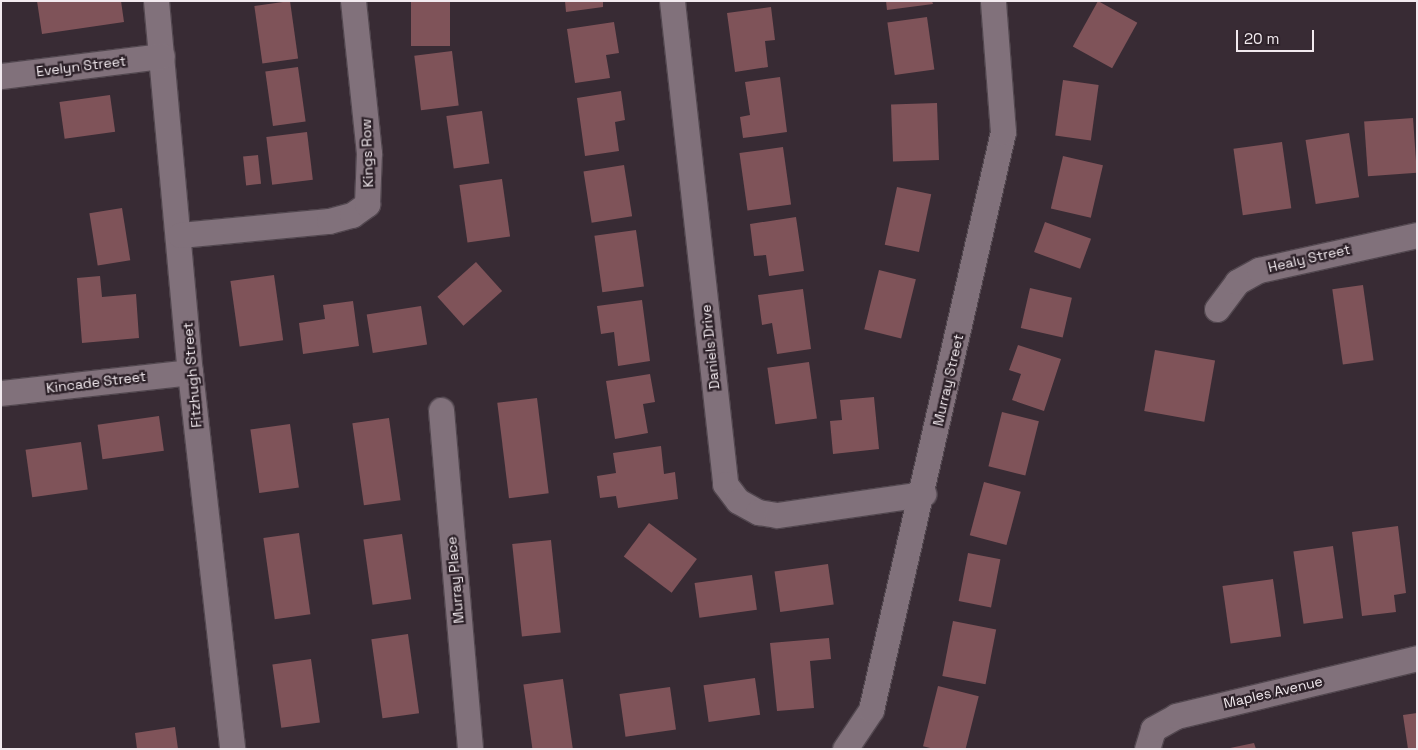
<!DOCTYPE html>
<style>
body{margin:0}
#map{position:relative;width:1418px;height:750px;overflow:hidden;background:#382b34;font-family:"Space Grotesk",sans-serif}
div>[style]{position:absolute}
.building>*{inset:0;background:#7f5359;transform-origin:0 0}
.roads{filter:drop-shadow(1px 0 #52474f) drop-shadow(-1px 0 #52474f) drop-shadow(0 1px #52474f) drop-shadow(0 -1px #52474f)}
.street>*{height:25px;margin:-12.5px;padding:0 12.5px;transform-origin:12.5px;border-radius:12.5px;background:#81717b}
span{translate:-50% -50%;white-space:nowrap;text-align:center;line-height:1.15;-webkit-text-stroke:4.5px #2e222a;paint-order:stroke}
.street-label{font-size:14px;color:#f2eaef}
.frame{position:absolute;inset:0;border:2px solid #f2eaef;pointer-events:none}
.scale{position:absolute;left:1236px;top:30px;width:78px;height:22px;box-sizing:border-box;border:2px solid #f2eaef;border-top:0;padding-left:6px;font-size:15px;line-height:18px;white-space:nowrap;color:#f2eaef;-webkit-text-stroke:4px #2e222a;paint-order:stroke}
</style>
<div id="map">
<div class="building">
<i style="clip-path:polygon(37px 1px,121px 1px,124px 22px,42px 34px)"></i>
<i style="left:290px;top:1px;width:58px;height:36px;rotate:82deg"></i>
<i style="left:411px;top:1px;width:39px;height:45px"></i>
<i style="clip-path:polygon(565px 1px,603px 1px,603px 7px,566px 12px)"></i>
<i style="clip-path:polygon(886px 1px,932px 1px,933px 4px,887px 10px)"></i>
<i style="left:1098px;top:1px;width:45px;height:52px;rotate:29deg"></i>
<i style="clip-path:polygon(771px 7px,775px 40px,765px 41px,768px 67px,735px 72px,727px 13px)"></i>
<i style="left:927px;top:17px;width:53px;height:40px;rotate:82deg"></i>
<i style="clip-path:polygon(614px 22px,619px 53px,606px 55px,610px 78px,575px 83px,567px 29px)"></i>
<i style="left:452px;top:51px;width:55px;height:38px;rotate:83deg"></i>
<i style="left:298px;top:67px;width:55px;height:33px;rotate:82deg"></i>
<i style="clip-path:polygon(780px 77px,787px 132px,743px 138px,740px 117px,750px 115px,745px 82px)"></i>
<i style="left:1063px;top:80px;width:36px;height:56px;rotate:8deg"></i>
<i style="clip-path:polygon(621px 91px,625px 120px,615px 122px,619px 151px,585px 156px,577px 98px)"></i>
<i style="left:110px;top:95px;width:37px;height:51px;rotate:82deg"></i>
<i style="left:937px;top:103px;width:57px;height:46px;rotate:88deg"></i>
<i style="left:482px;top:111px;width:53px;height:36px;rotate:82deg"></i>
<i style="left:1413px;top:118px;width:55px;height:49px;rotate:86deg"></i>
<i style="left:307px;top:132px;width:48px;height:41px;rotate:83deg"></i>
<i style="left:1349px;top:133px;width:65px;height:44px;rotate:81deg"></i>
<i style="left:1282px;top:142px;width:67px;height:49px;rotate:82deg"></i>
<i style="left:783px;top:147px;width:58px;height:44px;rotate:82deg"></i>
<i style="left:258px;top:155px;width:29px;height:15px;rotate:84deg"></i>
<i style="left:1063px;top:156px;width:41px;height:54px;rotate:13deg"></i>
<i style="left:624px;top:165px;width:52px;height:41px;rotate:81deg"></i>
<i style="left:502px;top:179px;width:58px;height:43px;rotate:82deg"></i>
<i style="left:897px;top:187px;width:35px;height:59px;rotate:12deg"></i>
<i style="left:122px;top:208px;width:53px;height:33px;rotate:81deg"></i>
<i style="clip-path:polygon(796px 217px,804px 271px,769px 276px,766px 255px,754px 256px,750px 224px)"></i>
<i style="left:1045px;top:222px;width:49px;height:32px;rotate:20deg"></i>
<i style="left:636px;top:230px;width:57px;height:42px;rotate:82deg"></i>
<i style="left:476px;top:262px;width:39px;height:52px;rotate:48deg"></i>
<i style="left:879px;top:270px;width:38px;height:61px;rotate:14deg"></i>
<i style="left:274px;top:275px;width:66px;height:44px;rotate:82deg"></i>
<i style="clip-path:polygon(100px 276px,102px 297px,136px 294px,139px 338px,82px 343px,77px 278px)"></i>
<i style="left:1363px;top:285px;width:76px;height:31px;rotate:82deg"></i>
<i style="left:1030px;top:288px;width:43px;height:41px;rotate:13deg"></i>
<i style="clip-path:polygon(803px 289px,811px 349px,777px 354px,772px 323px,762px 325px,758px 295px)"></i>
<i style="clip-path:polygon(642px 300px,650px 361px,618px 366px,614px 332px,601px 334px,597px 306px)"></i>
<i style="clip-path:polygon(353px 301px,359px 346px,303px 354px,299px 323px,325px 319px,323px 305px)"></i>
<i style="left:421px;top:306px;width:39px;height:55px;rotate:81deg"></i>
<i style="clip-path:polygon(1018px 345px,1061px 359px,1044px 411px,1012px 400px,1021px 374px,1009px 370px)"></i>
<i style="left:1155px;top:350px;width:61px;height:62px;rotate:10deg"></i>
<i style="left:809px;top:362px;width:57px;height:42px;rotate:82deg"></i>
<i style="clip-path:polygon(650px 374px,655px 402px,643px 404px,648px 433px,615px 439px,606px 381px)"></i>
<i style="clip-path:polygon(874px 397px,879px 449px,833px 454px,830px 421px,842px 420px,840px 400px)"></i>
<i style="left:537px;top:398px;width:96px;height:40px;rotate:83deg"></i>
<i style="left:1002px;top:412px;width:38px;height:56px;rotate:14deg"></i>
<i style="left:159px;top:416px;width:35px;height:62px;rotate:82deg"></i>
<i style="left:389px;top:418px;width:83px;height:37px;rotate:82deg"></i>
<i style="left:290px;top:424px;width:64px;height:40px;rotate:82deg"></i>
<i style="left:81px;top:442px;width:48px;height:56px;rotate:82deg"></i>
<i style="clip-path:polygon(661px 446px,664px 474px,675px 472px,678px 499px,618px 508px,616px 496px,600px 498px,597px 476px,616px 473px,613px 453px)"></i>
<i style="left:984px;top:482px;width:38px;height:55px;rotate:15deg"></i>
<i style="left:649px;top:523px;width:60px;height:42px;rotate:37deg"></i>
<i style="clip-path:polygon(1398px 526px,1406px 593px,1394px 595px,1396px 612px,1362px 616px,1352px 532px)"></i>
<i style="left:299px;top:533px;width:82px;height:36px;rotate:82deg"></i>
<i style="left:402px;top:534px;width:66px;height:39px;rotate:82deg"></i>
<i style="left:551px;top:540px;width:93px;height:39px;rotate:84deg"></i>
<i style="left:1333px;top:546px;width:73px;height:40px;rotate:82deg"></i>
<i style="left:968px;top:553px;width:33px;height:49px;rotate:11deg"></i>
<i style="left:828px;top:564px;width:41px;height:54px;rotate:82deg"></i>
<i style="left:752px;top:575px;width:35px;height:58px;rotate:82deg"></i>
<i style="left:1273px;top:579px;width:58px;height:51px;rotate:82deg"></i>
<i style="left:953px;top:621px;width:44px;height:56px;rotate:11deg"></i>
<i style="left:408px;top:634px;width:80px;height:37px;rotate:82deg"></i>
<i style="clip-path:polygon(829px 638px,831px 659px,810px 661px,814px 708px,777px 711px,770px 643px)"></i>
<i style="left:311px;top:659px;width:64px;height:39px;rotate:82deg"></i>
<i style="left:755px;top:678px;width:37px;height:52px;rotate:82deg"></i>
<i style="left:563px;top:679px;width:71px;height:40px;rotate:82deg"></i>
<i style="left:938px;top:686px;width:42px;height:62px;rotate:14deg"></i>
<i style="left:670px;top:687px;width:43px;height:51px;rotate:82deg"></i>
<i style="clip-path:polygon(1417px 713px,1417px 749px,1408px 749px,1403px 715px)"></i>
<i style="clip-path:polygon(175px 727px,178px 749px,137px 749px,135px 733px)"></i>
<i style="clip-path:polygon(1254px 743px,1256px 749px,1230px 749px,1230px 748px)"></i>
</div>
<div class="roads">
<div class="street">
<i style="left:156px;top:1px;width:373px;rotate:84.8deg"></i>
<i style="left:190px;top:372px;width:379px;rotate:83.6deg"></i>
<i style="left:672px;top:1px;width:486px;rotate:83.7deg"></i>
<i style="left:725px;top:484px;width:21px;rotate:53deg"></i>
<i style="left:738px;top:501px;width:23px;rotate:29deg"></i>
<i style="left:758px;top:512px;width:19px;rotate:9deg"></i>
<i style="left:777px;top:515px;width:148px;rotate:-8.2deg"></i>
<i style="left:1px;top:76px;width:162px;rotate:-7.1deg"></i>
<i style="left:180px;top:235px;width:150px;rotate:-5.4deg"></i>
<i style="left:329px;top:221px;width:24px;rotate:-15deg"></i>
<i style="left:352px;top:215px;width:19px;rotate:-36deg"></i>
<i style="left:367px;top:204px;width:51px;rotate:-87.8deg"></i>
<i style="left:369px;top:153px;width:153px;rotate:-96deg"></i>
<i style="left:1217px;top:309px;width:34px;rotate:-53deg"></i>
<i style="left:1237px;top:282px;width:25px;rotate:-29deg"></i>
<i style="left:1259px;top:270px;width:162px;rotate:-12.5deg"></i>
<i style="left:1px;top:393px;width:190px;rotate:-6.3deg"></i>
<i style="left:441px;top:410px;width:340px;rotate:85.1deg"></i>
<i style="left:845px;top:749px;width:47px;rotate:-56.3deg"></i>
<i style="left:871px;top:710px;width:593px;rotate:-77.14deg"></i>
<i style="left:1003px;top:132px;width:131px;rotate:-94.4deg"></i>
<i style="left:1147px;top:749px;width:21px;rotate:-73deg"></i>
<i style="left:1153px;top:729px;width:26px;rotate:-29deg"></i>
<i style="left:1176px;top:716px;width:248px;rotate:-13.5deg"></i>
</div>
</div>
<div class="street-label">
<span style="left:81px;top:66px;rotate:-7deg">Evelyn Street</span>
<span style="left:367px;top:153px;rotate:-92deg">Kings Row</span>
<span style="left:1309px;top:258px;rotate:-13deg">Healy Street</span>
<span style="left:710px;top:347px;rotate:-96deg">Daniels Drive</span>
<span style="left:192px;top:375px;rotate:-95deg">Fitzhugh Street</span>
<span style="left:948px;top:380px;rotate:-77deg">Murray Street</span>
<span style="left:96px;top:382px;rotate:-7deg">Kincade Street</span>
<span style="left:455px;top:580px;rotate:-95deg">Murray Place</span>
<span style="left:1273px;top:692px;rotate:-13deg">Maples Avenue</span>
</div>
<div class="frame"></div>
<div class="scale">20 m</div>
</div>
